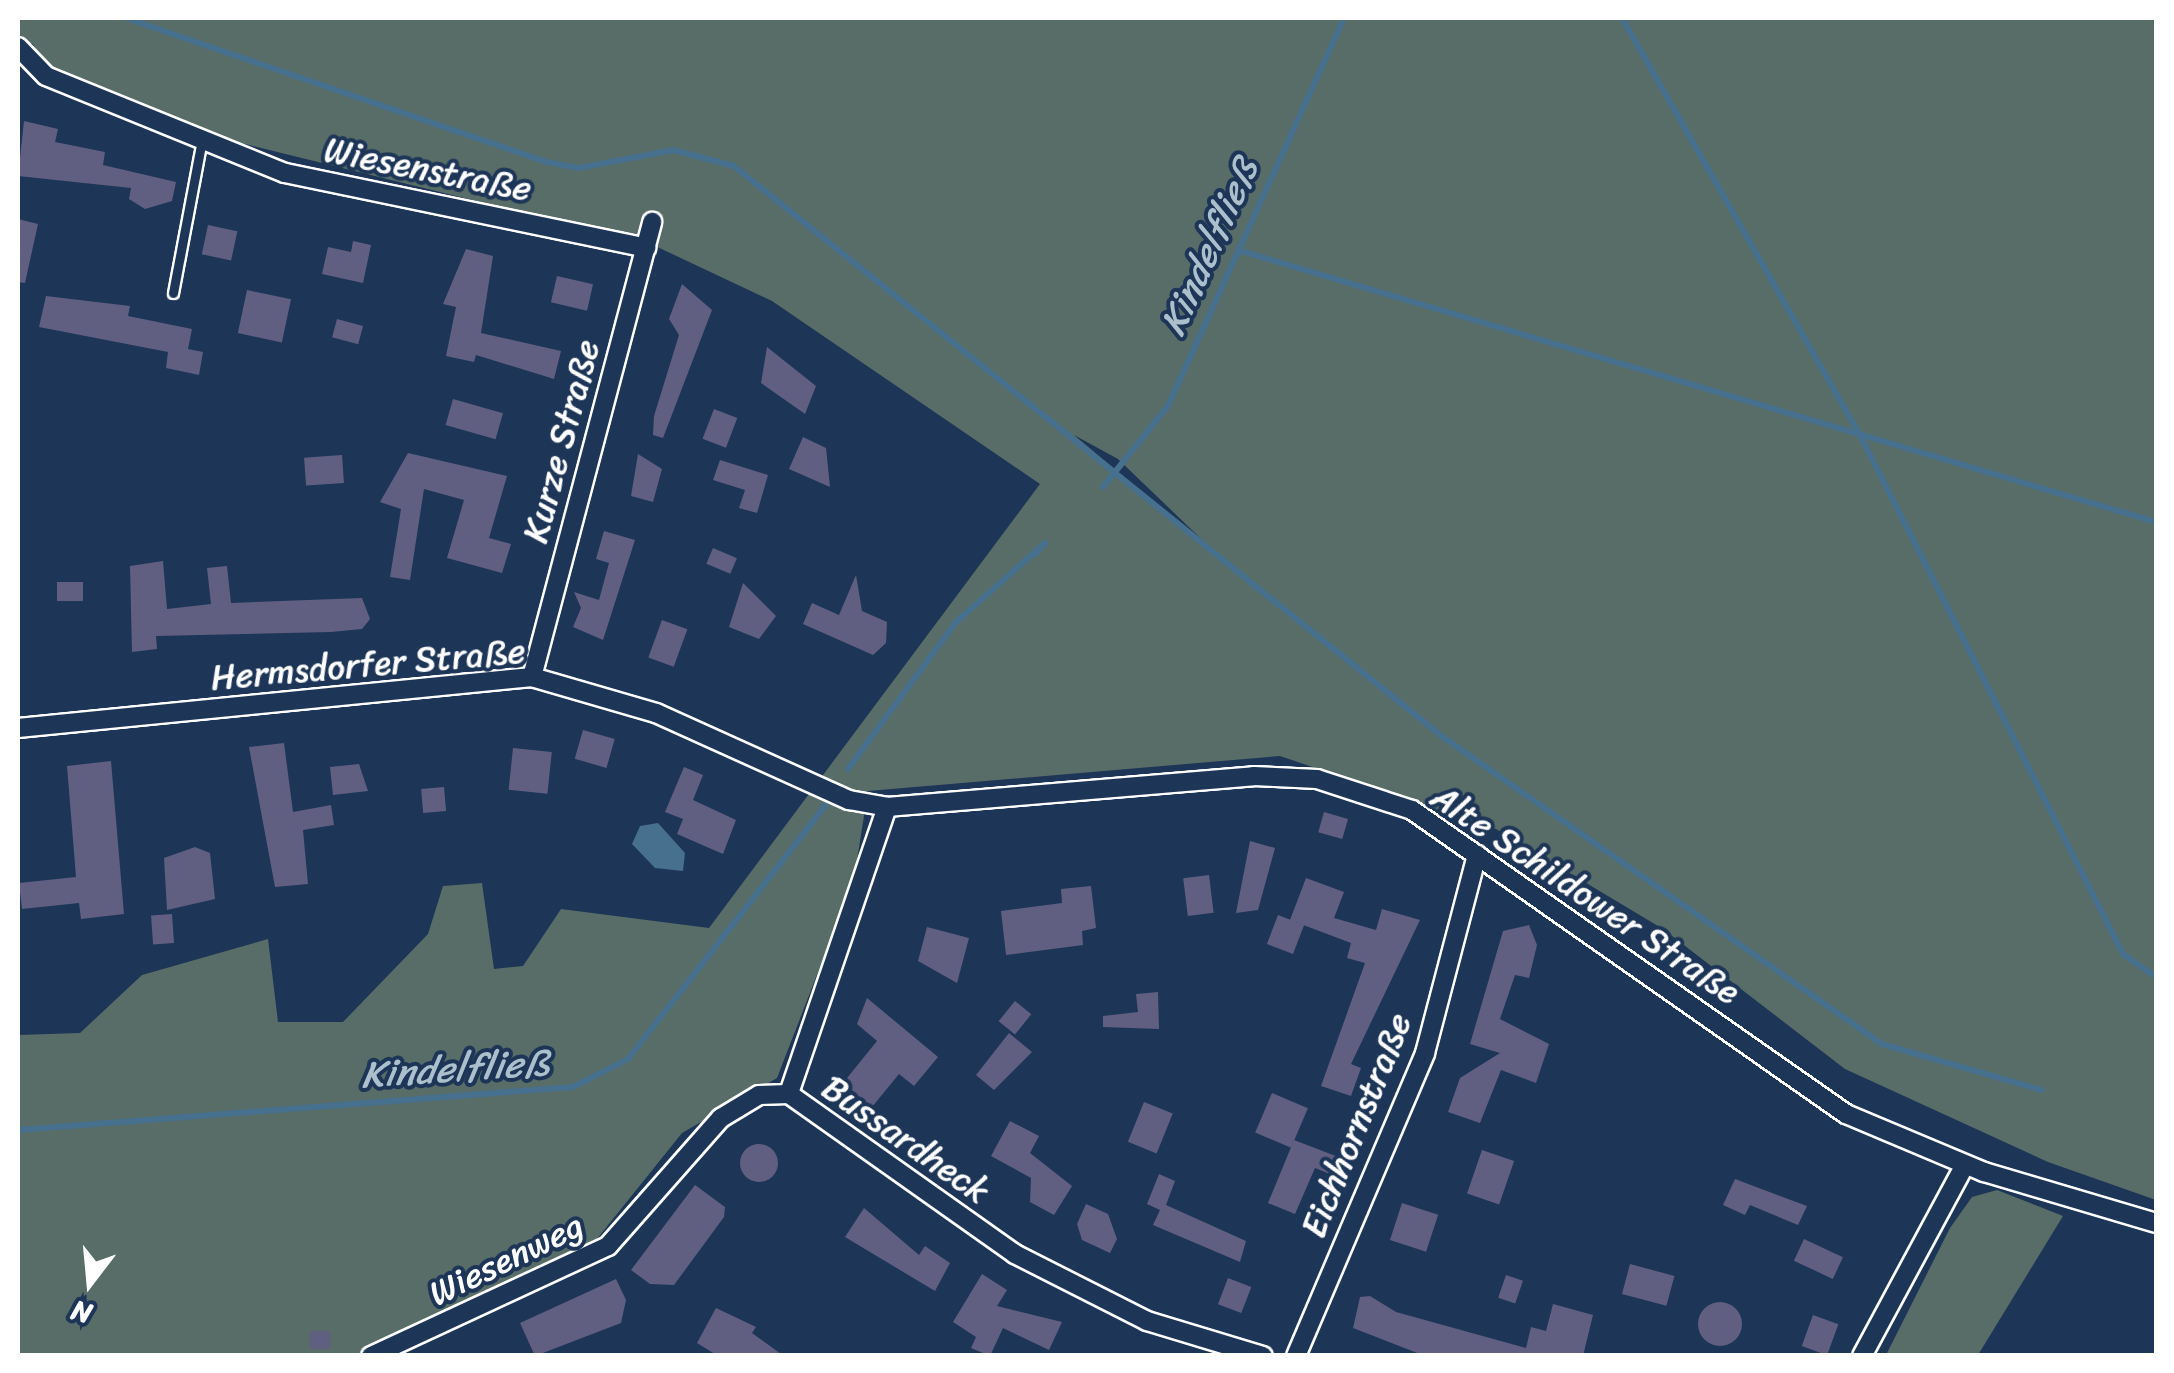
<!DOCTYPE html>
<meta charset="utf-8">
<style>
body{margin:0}
#map{position:relative;width:2174px;height:1373px;overflow:hidden;background:#1d3557;font-family:Sriracha,sans-serif}
div>[style]{position:absolute}
.green>*{inset:0;background:#586d68}
.water>*{inset:0;background:#46708d}
.stream>*{height:6px;margin:-3px;padding:0 3px;transform-origin:3px;border-radius:3px;background:#46708d}
.building>*{inset:0;background:#605f81;transform-origin:0 0}
.round{border-radius:50%}
.roads{filter:drop-shadow(2px 0 #fff) drop-shadow(-2px 0 #fff) drop-shadow(0 2px #fff) drop-shadow(0 -2px #fff)}
.lane>*{height:9px;margin:-4.5px;padding:0 4.5px;transform-origin:4.5px;border-radius:4.5px;background:#1d3557}
.street>*{height:18px;margin:-9px;padding:0 9px;transform-origin:9px;border-radius:9px;background:#1d3557}
span{translate:-50% -50%;white-space:nowrap;text-align:center;line-height:1.15;-webkit-text-stroke:8px #1d3557;paint-order:stroke}
.street-label{font-size:35px;color:#fff}
.water-label{font-size:38px;color:#acbfcc;font-style:italic}
.frame{position:absolute;inset:0;border:20px solid #fff;pointer-events:none}
.north{position:absolute;left:40px;top:1233px;width:100px;height:100px;-webkit-text-stroke:8px #1d3557;paint-order:stroke;rotate:196deg;font-size:28px;font-weight:700;line-height:40px;text-align:center;color:#fff}
.north::after{content:'';display:block;margin:auto;width:35px;height:45px;background:#fff;clip-path:polygon(50% 0,100% 100%,50% 72%,0 100%)}
</style>
<div id="map">
<div class="green">
<i style="clip-path:polygon(evenodd,18px 18px,2156px 18px,2156px 1200px,2048px 1162px,1845px 1069px,1663px 929px,1496px 829px,1280px 756px,868px 791px,854px 879px,777px 1078px,682px 1133px,592px 1245px,383px 1348px,355px 1355px,18px 1355px,18px 1035px,80px 1033px,142px 975px,268px 939px,278px 1022px,343px 1022px,428px 934px,443px 886px,482px 883px,494px 969px,523px 966px,561px 909px,709px 928px,1040px 484px,772px 301px,651px 244px,204px 134px,49px 74px,33px 44px,18px 39px,18px 18px,1074px 435px,1118px 459px,1219px 556px,1218px 556px,1074px 435px)"></i>
<i style="clip-path:polygon(1997px 1190px,2063px 1216px,1978px 1355px,1886px 1355px,1950px 1228px,1972px 1197px)"></i>
</div>
<div class="water">
<i style="clip-path:polygon(658px 823px,685px 853px,683px 871px,655px 868px,632px 844px,640px 826px)"></i>
</div>
<div class="stream">
<i style="left:126px;top:18px;width:445px;rotate:18.9deg"></i>
<i style="left:547px;top:162px;width:33px;rotate:11deg"></i>
<i style="left:579px;top:168px;width:96px;rotate:-10.8deg"></i>
<i style="left:673px;top:150px;width:63px;rotate:14.7deg"></i>
<i style="left:734px;top:166px;width:910px;rotate:38.85deg"></i>
<i style="left:1443px;top:737px;width:536px;rotate:34.97deg"></i>
<i style="left:1882px;top:1044px;width:166px;rotate:16.1deg"></i>
<i style="left:1622px;top:18px;width:485px;rotate:60.3deg"></i>
<i style="left:1862px;top:439px;width:577px;rotate:63.12deg"></i>
<i style="left:2123px;top:954px;width:40px;rotate:34.9deg"></i>
<i style="left:1241px;top:251px;width:954px;rotate:16.5deg"></i>
<i style="left:1103px;top:487px;width:104px;rotate:-51.3deg"></i>
<i style="left:1168px;top:406px;width:426px;rotate:-65.6deg"></i>
<i style="left:848px;top:769px;width:182px;rotate:-53.7deg"></i>
<i style="left:956px;top:622px;width:119px;rotate:-41.6deg"></i>
<i style="left:1045px;top:543px;width:15px;rotate:132deg"></i>
<i style="left:18px;top:1130px;width:557px;rotate:-4.43deg"></i>
<i style="left:573px;top:1087px;width:62px;rotate:-27deg"></i>
<i style="left:628px;top:1059px;width:322px;rotate:-52.1deg"></i>
</div>
<div class="building">
<i style="clip-path:polygon(24px 121px,58px 129px,55px 142px,105px 152px,103px 165px,176px 182px,172px 201px,145px 209px,129px 199px,131px 188px,18px 176px)"></i>
<i style="clip-path:polygon(18px 219px,38px 224px,25px 283px,18px 282px)"></i>
<i style="left:208px;top:225px;width:30px;height:30px;rotate:12deg"></i>
<i style="clip-path:polygon(353px 241px,371px 245px,363px 283px,322px 274px,328px 247px,351px 252px)"></i>
<i style="clip-path:polygon(466px 249px,493px 256px,481px 333px,561px 351px,554px 379px,476px 355px,474px 362px,446px 356px,456px 307px,443px 304px)"></i>
<i style="left:557px;top:276px;width:37px;height:27px;rotate:13deg"></i>
<i style="clip-path:polygon(682px 284px,712px 310px,663px 438px,653px 435px,654px 416px,679px 335px,669px 319px)"></i>
<i style="left:247px;top:290px;width:45px;height:44px;rotate:12deg"></i>
<i style="clip-path:polygon(46px 296px,130px 306px,128px 316px,192px 329px,188px 349px,203px 352px,199px 375px,166px 368px,168px 352px,39px 327px)"></i>
<i style="left:337px;top:319px;width:27px;height:19px;rotate:15deg"></i>
<i style="clip-path:polygon(767px 347px,816px 386px,805px 414px,761px 383px)"></i>
<i style="left:453px;top:399px;width:52px;height:27px;rotate:16deg"></i>
<i style="left:714px;top:409px;width:25px;height:32px;rotate:21deg"></i>
<i style="clip-path:polygon(803px 437px,826px 448px,830px 487px,789px 469px)"></i>
<i style="clip-path:polygon(408px 453px,507px 476px,489px 538px,511px 544px,502px 573px,447px 558px,464px 500px,424px 489px,410px 580px,390px 577px,401px 509px,380px 502px)"></i>
<i style="clip-path:polygon(638px 454px,662px 469px,653px 502px,631px 496px)"></i>
<i style="left:342px;top:455px;width:28px;height:38px;rotate:86deg"></i>
<i style="clip-path:polygon(720px 460px,768px 475px,757px 513px,739px 508px,745px 490px,713px 480px)"></i>
<i style="clip-path:polygon(604px 531px,635px 540px,603px 640px,573px 627px,581px 608px,574px 592px,599px 600px,609px 563px,596px 559px)"></i>
<i style="left:713px;top:548px;width:26px;height:17px;rotate:23deg"></i>
<i style="clip-path:polygon(163px 561px,167px 609px,211px 604px,207px 568px,227px 566px,231px 603px,362px 598px,370px 619px,362px 629px,331px 632px,156px 636px,157px 649px,132px 652px,130px 566px)"></i>
<i style="clip-path:polygon(856px 575px,862px 611px,887px 622px,886px 643px,873px 655px,803px 624px,812px 603px,839px 615px)"></i>
<i style="left:57px;top:582px;width:26px;height:19px"></i>
<i style="clip-path:polygon(743px 583px,776px 616px,759px 639px,729px 627px)"></i>
<i style="left:662px;top:620px;width:27px;height:40px;rotate:20deg"></i>
<i style="left:583px;top:730px;width:33px;height:30px;rotate:16deg"></i>
<i style="clip-path:polygon(284px 743px,293px 812px,331px 805px,334px 825px,303px 830px,308px 884px,275px 887px,249px 747px)"></i>
<i style="left:513px;top:748px;width:39px;height:42px;rotate:6deg"></i>
<i style="clip-path:polygon(111px 761px,124px 914px,81px 919px,79px 903px,22px 909px,19px 883px,76px 877px,67px 766px)"></i>
<i style="clip-path:polygon(359px 764px,368px 791px,333px 795px,330px 767px)"></i>
<i style="clip-path:polygon(684px 767px,703px 775px,693px 800px,736px 820px,723px 854px,677px 834px,683px 819px,665px 812px)"></i>
<i style="left:444px;top:787px;width:24px;height:23px;rotate:85deg"></i>
<i style="left:1324px;top:812px;width:25px;height:21px;rotate:16deg"></i>
<i style="clip-path:polygon(1250px 841px,1275px 848px,1258px 910px,1236px 913px)"></i>
<i style="clip-path:polygon(195px 847px,210px 853px,215px 899px,167px 910px,164px 858px)"></i>
<i style="left:1209px;top:875px;width:38px;height:26px;rotate:83deg"></i>
<i style="clip-path:polygon(1306px 878px,1344px 892px,1334px 918px,1376px 930px,1382px 909px,1420px 920px,1351px 1064px,1361px 1068px,1351px 1096px,1321px 1086px,1365px 963px,1347px 958px,1351px 943px,1290px 920px)"></i>
<i style="clip-path:polygon(1091px 886px,1096px 928px,1082px 931px,1083px 945px,1006px 955px,1001px 911px,1062px 903px,1061px 889px)"></i>
<i style="left:172px;top:914px;width:29px;height:21px;rotate:86deg"></i>
<i style="left:1278px;top:915px;width:28px;height:31px;rotate:21deg"></i>
<i style="clip-path:polygon(1529px 925px,1537px 945px,1529px 978px,1515px 975px,1500px 1019px,1549px 1044px,1536px 1083px,1501px 1070px,1480px 1123px,1448px 1112px,1460px 1078px,1500px 1053px,1470px 1044px,1503px 931px)"></i>
<i style="clip-path:polygon(927px 927px,969px 938px,957px 983px,918px 961px)"></i>
<i style="clip-path:polygon(1158px 992px,1159px 1029px,1103px 1027px,1103px 1016px,1138px 1012px,1136px 994px)"></i>
<i style="clip-path:polygon(867px 998px,938px 1057px,914px 1086px,899px 1074px,872px 1107px,843px 1083px,877px 1041px,857px 1024px)"></i>
<i style="left:1015px;top:1001px;width:21px;height:26px;rotate:39deg"></i>
<i style="clip-path:polygon(1009px 1033px,1032px 1052px,994px 1090px,976px 1075px)"></i>
<i style="left:1272px;top:1093px;width:39px;height:43px;rotate:23deg"></i>
<i style="left:1144px;top:1102px;width:31px;height:43px;rotate:22deg"></i>
<i style="clip-path:polygon(1010px 1121px,1039px 1136px,1030px 1153px,1072px 1186px,1054px 1215px,1030px 1202px,1031px 1178px,991px 1156px)"></i>
<i style="clip-path:polygon(1294px 1140px,1354px 1163px,1347px 1181px,1315px 1168px,1295px 1214px,1268px 1203px)"></i>
<i class="round" style="left:740px;top:1144px;width:38px;height:38px"></i>
<i style="left:1482px;top:1150px;width:34px;height:46px;rotate:19deg"></i>
<i style="clip-path:polygon(1159px 1174px,1175px 1181px,1166px 1205px,1246px 1241px,1240px 1262px,1153px 1225px,1160px 1210px,1147px 1204px)"></i>
<i style="clip-path:polygon(1735px 1179px,1807px 1206px,1798px 1225px,1750px 1205px,1745px 1215px,1723px 1205px)"></i>
<i style="clip-path:polygon(695px 1185px,725px 1207px,724px 1217px,674px 1285px,650px 1284px,631px 1270px)"></i>
<i style="left:1402px;top:1203px;width:38px;height:39px;rotate:18deg"></i>
<i style="clip-path:polygon(1086px 1204px,1108px 1214px,1117px 1239px,1110px 1253px,1082px 1240px,1077px 1224px)"></i>
<i style="clip-path:polygon(864px 1208px,919px 1255px,925px 1246px,950px 1263px,935px 1291px,845px 1237px)"></i>
<i style="left:1804px;top:1239px;width:43px;height:24px;rotate:25deg"></i>
<i style="left:1630px;top:1264px;width:46px;height:31px;rotate:15deg"></i>
<i style="clip-path:polygon(982px 1274px,1007px 1290px,997px 1306px,1062px 1322px,1049px 1350px,1003px 1328px,990px 1356px,971px 1348px,976px 1337px,953px 1322px)"></i>
<i style="left:1506px;top:1275px;width:18px;height:24px;rotate:19deg"></i>
<i style="left:1228px;top:1278px;width:25px;height:28px;rotate:21deg"></i>
<i style="clip-path:polygon(616px 1279px,626px 1300px,621px 1323px,535px 1356px,520px 1323px)"></i>
<i style="clip-path:polygon(1370px 1296px,1396px 1312px,1526px 1348px,1531px 1327px,1546px 1331px,1553px 1304px,1593px 1315px,1583px 1356px,1425px 1356px,1353px 1328px,1360px 1297px)"></i>
<i class="round" style="left:1698px;top:1302px;width:44px;height:44px"></i>
<i style="clip-path:polygon(716px 1308px,756px 1327px,752px 1333px,784px 1356px,718px 1356px,697px 1343px)"></i>
<i style="left:1813px;top:1315px;width:27px;height:33px;rotate:20deg"></i>
<i style="left:310px;top:1331px;width:20px;height:18px"></i>
</div>
<div class="roads">
<div class="lane">
<i style="left:173px;top:293px;width:156px;rotate:-79.3deg"></i>
</div>
<div class="street">
<i style="left:18px;top:47px;width:40px;rotate:46deg"></i>
<i style="left:46px;top:76px;width:258px;rotate:22.1deg"></i>
<i style="left:285px;top:173px;width:369px;rotate:11.7deg"></i>
<i style="left:532px;top:677px;width:471px;rotate:-75.2deg"></i>
<i style="left:18px;top:728px;width:517px;rotate:-5.67deg"></i>
<i style="left:532px;top:677px;width:129px;rotate:16.2deg"></i>
<i style="left:656px;top:713px;width:212px;rotate:24.3deg"></i>
<i style="left:849px;top:800px;width:39px;rotate:10deg"></i>
<i style="left:887px;top:807px;width:368px;rotate:-4.8deg"></i>
<i style="left:1254px;top:776px;width:63px;rotate:2.7deg"></i>
<i style="left:1317px;top:779px;width:100px;rotate:18.1deg"></i>
<i style="left:1412px;top:810px;width:530px;rotate:35.01deg"></i>
<i style="left:1846px;top:1114px;width:150px;rotate:22.8deg"></i>
<i style="left:1984px;top:1172px;width:179px;rotate:16.5deg"></i>
<i style="left:887px;top:807px;width:303px;rotate:108.9deg"></i>
<i style="left:789px;top:1094px;width:277px;rotate:35.3deg"></i>
<i style="left:1015px;top:1254px;width:148px;rotate:26.9deg"></i>
<i style="left:1147px;top:1321px;width:121px;rotate:16.8deg"></i>
<i style="left:371px;top:1356px;width:261px;rotate:-24.9deg"></i>
<i style="left:608px;top:1246px;width:171px;rotate:-48.6deg"></i>
<i style="left:721px;top:1118px;width:44px;rotate:-31.2deg"></i>
<i style="left:759px;top:1095px;width:30px;rotate:-2deg"></i>
<i style="left:1296px;top:1356px;width:329px;rotate:-66.9deg"></i>
<i style="left:1425px;top:1053px;width:205px;rotate:-75.3deg"></i>
<i style="left:1862px;top:1356px;width:217px;rotate:-61.7deg"></i>
</div>
</div>
<div class="street-label">
<span style="left:428px;top:169px;rotate:11deg">Wiesenstraße</span>
<span style="left:561px;top:441px;rotate:-75deg">Kurze Straße</span>
<span style="left:368px;top:664px;rotate:-5deg">Hermsdorfer Straße</span>
<span style="left:1586px;top:894px;rotate:34deg">Alte Schildower Straße</span>
<span style="left:1356px;top:1125px;rotate:-68deg">Eichhornstraße</span>
<span style="left:906px;top:1139px;rotate:35deg">Bussardheck</span>
<span style="left:506px;top:1259px;rotate:-26deg">Wiesenweg</span>
</div>
<div class="water-label">
<span style="left:1209px;top:247px;rotate:-66deg">Kindelfließ</span>
<span style="left:455px;top:1069px;rotate:-4deg">Kindelfließ</span>
</div>
<div class="frame"></div>
<div class="north">N</div>
</div>
